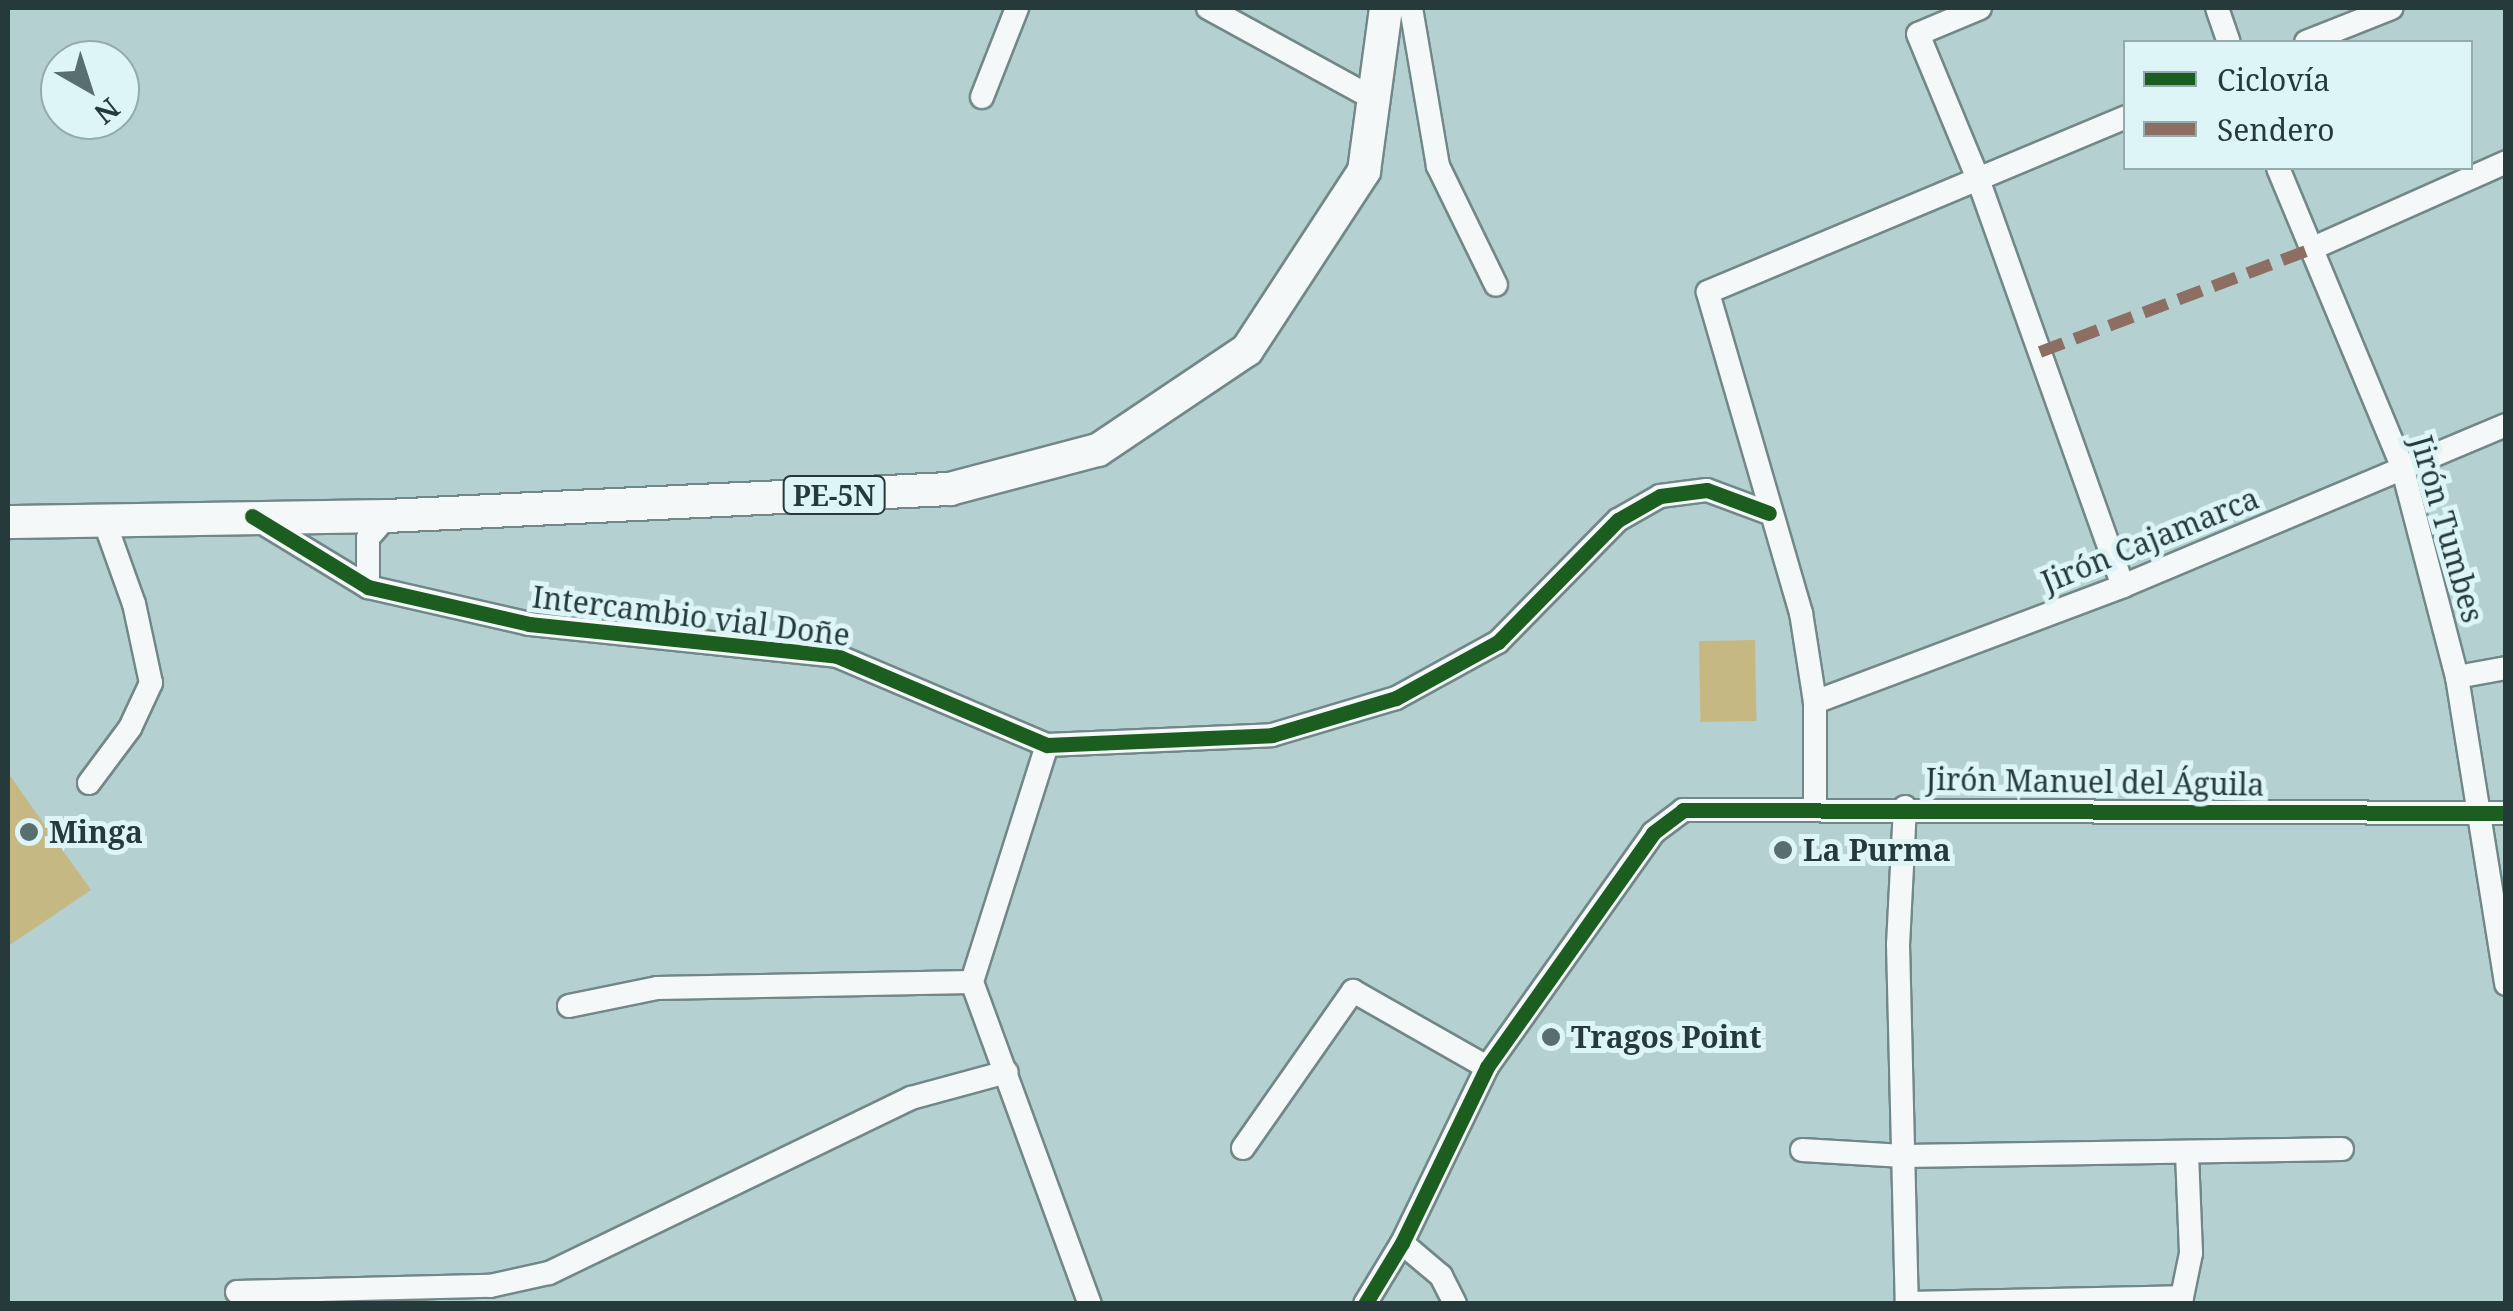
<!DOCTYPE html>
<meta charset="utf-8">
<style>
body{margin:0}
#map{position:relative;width:2513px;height:1311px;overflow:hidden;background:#b5d0d1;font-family:"Noto Serif",serif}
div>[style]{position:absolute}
.green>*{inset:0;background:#c6b883;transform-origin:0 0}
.roads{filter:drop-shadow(2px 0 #728788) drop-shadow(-2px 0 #728788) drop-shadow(0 2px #728788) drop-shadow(0 -2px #728788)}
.minor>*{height:22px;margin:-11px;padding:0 11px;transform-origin:11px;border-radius:11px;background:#f4f8f8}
.highway>*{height:32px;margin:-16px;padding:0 16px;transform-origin:16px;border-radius:16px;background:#f4f8f8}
.quiet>*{height:12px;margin-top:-6px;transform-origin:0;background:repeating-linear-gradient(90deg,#8d6e63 0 25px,transparent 0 37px)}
.cycleway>*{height:15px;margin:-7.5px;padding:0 7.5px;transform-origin:7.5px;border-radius:7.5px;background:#1b5e20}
.dots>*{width:28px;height:28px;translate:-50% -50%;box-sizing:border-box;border:5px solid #ddf5f7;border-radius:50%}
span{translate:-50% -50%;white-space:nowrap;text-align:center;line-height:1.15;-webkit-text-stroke:10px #ddf5f7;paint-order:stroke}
.shield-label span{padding:2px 8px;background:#ddf5f7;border:2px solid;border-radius:8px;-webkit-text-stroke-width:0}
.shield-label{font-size:28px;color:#263a3c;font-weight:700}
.street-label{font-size:30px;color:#263a3c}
.poi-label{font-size:30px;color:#263a3c;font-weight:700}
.left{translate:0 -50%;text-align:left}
.frame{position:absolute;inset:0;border:10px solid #263a3c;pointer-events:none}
.legend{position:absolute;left:2123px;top:40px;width:350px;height:130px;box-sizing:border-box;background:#ddf5f7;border:2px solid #94aaac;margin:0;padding:12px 18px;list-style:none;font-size:30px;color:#263a3c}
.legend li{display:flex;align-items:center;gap:20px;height:50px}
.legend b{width:50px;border:2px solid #94aaac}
.north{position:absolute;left:40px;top:40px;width:100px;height:100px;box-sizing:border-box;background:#ddf5f7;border:2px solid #94aaac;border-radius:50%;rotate:141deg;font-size:28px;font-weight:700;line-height:40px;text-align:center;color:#263a3c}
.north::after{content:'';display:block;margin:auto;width:35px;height:45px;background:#586e70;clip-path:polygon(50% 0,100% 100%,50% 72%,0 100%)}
</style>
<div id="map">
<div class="green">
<i style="left:1755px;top:640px;width:81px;height:56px;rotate:89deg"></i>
<i style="clip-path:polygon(8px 773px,91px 890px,8px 946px)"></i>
</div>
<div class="roads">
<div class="minor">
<i style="left:1208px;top:8px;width:189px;rotate:28.7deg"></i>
<i style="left:1411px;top:8px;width:160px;rotate:80.3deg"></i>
<i style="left:1438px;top:166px;width:132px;rotate:64deg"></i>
<i style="left:1980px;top:8px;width:67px;rotate:157.2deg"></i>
<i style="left:1918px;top:34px;width:157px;rotate:67.5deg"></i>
<i style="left:1978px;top:179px;width:432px;rotate:70.4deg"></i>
<i style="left:2217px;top:8px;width:36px;rotate:71deg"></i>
<i style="left:2306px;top:42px;width:92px;rotate:-21.6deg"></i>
<i style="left:982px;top:97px;width:96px;rotate:-68.5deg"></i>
<i style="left:2278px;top:168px;width:323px;rotate:67.4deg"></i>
<i style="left:2402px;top:466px;width:218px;rotate:75.4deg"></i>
<i style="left:2457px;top:677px;width:311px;rotate:80.9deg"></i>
<i style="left:2311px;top:249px;width:214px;rotate:-24deg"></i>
<i style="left:258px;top:520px;width:129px;rotate:31.3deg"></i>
<i style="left:368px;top:587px;width:165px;rotate:12.9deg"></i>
<i style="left:529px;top:624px;width:310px;rotate:5.9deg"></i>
<i style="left:837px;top:656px;width:228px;rotate:23deg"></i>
<i style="left:1047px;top:745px;width:225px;rotate:-2.5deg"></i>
<i style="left:1272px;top:735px;width:129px;rotate:-16.6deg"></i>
<i style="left:1396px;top:698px;width:116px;rotate:-28.8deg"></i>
<i style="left:1498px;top:642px;width:171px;rotate:-45.5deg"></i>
<i style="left:1618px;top:520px;width:48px;rotate:-29.7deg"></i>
<i style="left:1660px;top:496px;width:47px;rotate:-7.3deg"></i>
<i style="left:1707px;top:490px;width:66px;rotate:20.4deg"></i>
<i style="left:368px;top:587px;width:49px;rotate:-90deg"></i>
<i style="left:368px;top:538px;width:29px;rotate:-49deg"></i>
<i style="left:2457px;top:677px;width:50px;rotate:-10.4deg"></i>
<i style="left:1815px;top:702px;width:329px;rotate:-20.6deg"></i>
<i style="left:2123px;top:586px;width:415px;rotate:-22.8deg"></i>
<i style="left:1047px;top:745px;width:249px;rotate:107.6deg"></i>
<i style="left:972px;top:982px;width:343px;rotate:69.9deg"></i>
<i style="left:89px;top:783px;width:69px;rotate:-53.3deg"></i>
<i style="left:130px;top:728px;width:50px;rotate:-65deg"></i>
<i style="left:151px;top:683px;width:81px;rotate:-102.1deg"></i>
<i style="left:134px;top:604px;width:89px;rotate:-109.7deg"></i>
<i style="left:1815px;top:806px;width:104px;rotate:-90deg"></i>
<i style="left:1815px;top:702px;width:90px;rotate:-98.9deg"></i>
<i style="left:1801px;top:613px;width:334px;rotate:-106.2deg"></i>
<i style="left:1708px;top:292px;width:453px;rotate:-22.7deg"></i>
<i style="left:1905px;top:807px;width:137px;rotate:92.9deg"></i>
<i style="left:1898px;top:944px;width:359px;rotate:88.6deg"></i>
<i style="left:1907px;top:1303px;width:275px;rotate:-1.2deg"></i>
<i style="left:2182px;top:1297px;width:45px;rotate:-78.4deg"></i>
<i style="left:2191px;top:1253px;width:100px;rotate:-92.3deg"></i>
<i style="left:569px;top:1006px;width:90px;rotate:-11.6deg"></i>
<i style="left:657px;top:988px;width:315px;rotate:-1.1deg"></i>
<i style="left:1243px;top:1148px;width:192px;rotate:-55deg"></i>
<i style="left:1353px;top:991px;width:154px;rotate:29.6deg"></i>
<i style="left:1802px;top:1150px;width:102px;rotate:3.4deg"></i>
<i style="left:1904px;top:1156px;width:438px;rotate:-0.9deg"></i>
<i style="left:1402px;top:1243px;width:51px;rotate:40.2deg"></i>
<i style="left:1441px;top:1276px;width:31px;rotate:63deg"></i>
<i style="left:237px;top:1292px;width:253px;rotate:-1.4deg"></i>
<i style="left:490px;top:1286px;width:60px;rotate:-12.4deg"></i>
<i style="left:549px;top:1273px;width:402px;rotate:-25.8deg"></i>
<i style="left:911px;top:1098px;width:99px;rotate:-15.2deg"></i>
<i style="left:1365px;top:1304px;width:71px;rotate:-58.8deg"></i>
<i style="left:1402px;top:1243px;width:195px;rotate:-64.2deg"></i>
<i style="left:1487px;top:1067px;width:287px;rotate:-54.6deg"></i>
<i style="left:1653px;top:833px;width:38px;rotate:-37deg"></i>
<i style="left:1683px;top:810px;width:823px;rotate:0.21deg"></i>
</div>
<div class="highway">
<i style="left:8px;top:522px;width:379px;rotate:-0.9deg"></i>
<i style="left:387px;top:516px;width:564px;rotate:-2.75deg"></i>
<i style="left:950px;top:489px;width:153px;rotate:-14.8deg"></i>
<i style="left:1098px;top:450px;width:179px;rotate:-33.9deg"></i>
<i style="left:1247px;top:350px;width:214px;rotate:-56.8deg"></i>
<i style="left:1364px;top:171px;width:164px;rotate:-82.3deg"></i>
</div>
</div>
<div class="quiet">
<i style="left:2040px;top:352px;width:290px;rotate:-20.8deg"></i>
</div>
<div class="cycleway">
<i style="left:252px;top:516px;width:136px;rotate:31.5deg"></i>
<i style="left:368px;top:587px;width:165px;rotate:12.9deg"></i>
<i style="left:529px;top:624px;width:310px;rotate:5.9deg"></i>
<i style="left:837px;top:656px;width:228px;rotate:23deg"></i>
<i style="left:1047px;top:745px;width:225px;rotate:-2.5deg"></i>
<i style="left:1272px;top:735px;width:129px;rotate:-16.6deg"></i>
<i style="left:1396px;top:698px;width:116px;rotate:-28.8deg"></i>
<i style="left:1498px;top:642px;width:171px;rotate:-45.5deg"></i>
<i style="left:1618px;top:520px;width:48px;rotate:-29.7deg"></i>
<i style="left:1660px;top:496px;width:47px;rotate:-7.3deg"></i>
<i style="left:1707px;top:490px;width:66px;rotate:20.4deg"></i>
<i style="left:1365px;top:1304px;width:71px;rotate:-58.8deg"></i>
<i style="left:1402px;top:1243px;width:195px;rotate:-64.2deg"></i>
<i style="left:1487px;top:1067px;width:287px;rotate:-54.6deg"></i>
<i style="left:1653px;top:833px;width:38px;rotate:-37deg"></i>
<i style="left:1683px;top:810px;width:823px;rotate:0.21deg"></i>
</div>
<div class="dots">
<i style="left:29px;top:832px;background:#586e70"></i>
<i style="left:1783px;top:850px;background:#586e70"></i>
<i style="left:1551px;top:1037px;background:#586e70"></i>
</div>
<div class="shield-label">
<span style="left:834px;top:495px">PE-5N</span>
</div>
<div class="street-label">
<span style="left:2447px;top:529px;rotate:74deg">Jirón Tumbes</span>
<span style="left:2150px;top:540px;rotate:-22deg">Jirón Cajamarca</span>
<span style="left:691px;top:616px;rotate:7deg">Intercambio vial Doñe</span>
<span style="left:2095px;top:782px;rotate:1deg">Jirón Manuel del Águila</span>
</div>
<div class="poi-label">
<span class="left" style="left:49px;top:832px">Minga</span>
<span class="left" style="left:1803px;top:850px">La Purma</span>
<span class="left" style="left:1571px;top:1037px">Tragos Point</span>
</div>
<div class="frame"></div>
<ul class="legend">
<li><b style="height:12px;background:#1b5e20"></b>Ciclovía</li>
<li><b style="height:12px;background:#8d6e63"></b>Sendero</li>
</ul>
<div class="north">N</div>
</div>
